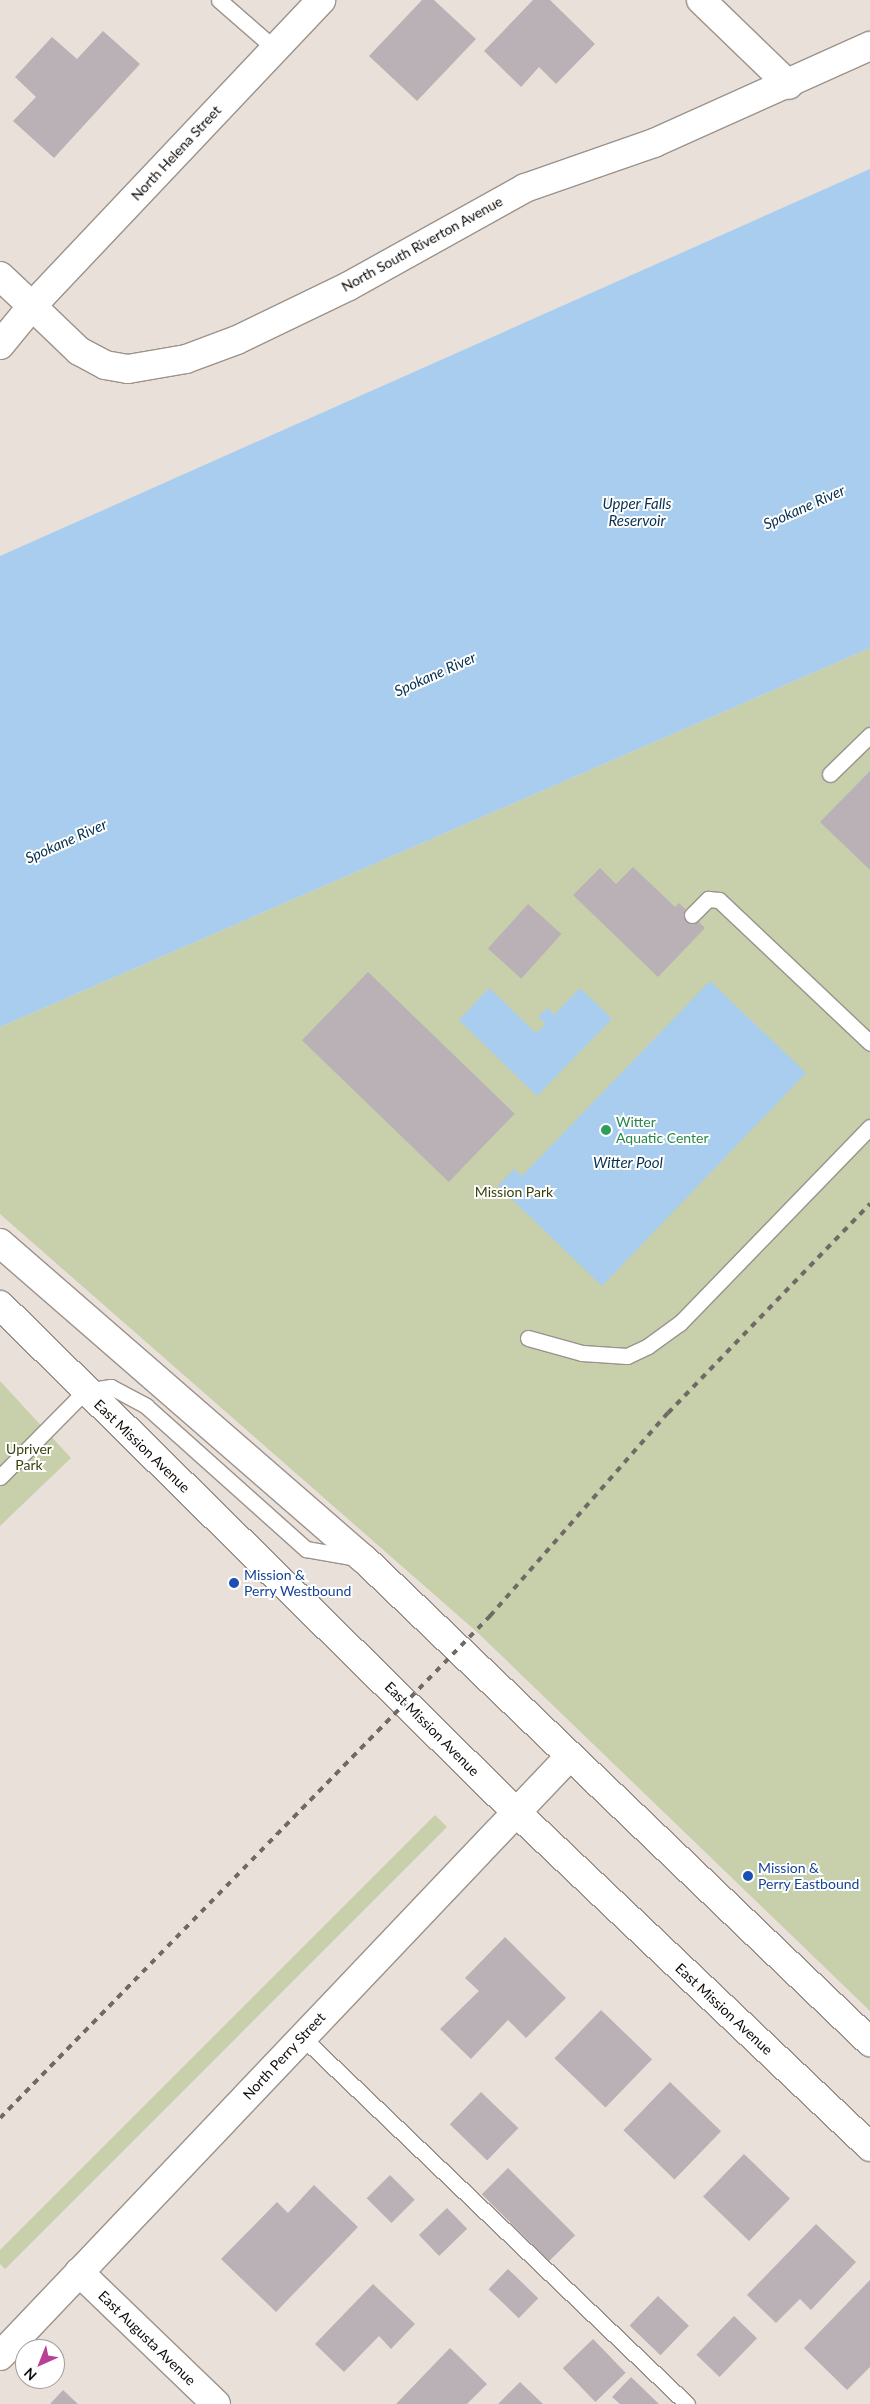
<!DOCTYPE html>
<style>
body{margin:0}
#map{position:relative;width:870px;height:2404px;overflow:hidden;background:#e9e0d9;font-family:Lato,sans-serif}
div>[style]{position:absolute}
.green>*{inset:0;background:#c7cfab;transform-origin:0 0}
.water>*{inset:0;background:#a9cdee}
.building>*{inset:0;background:#bab1b6;transform-origin:0 0}
.roads{filter:drop-shadow(1px 0 #9b938c) drop-shadow(-1px 0 #9b938c) drop-shadow(0 1px #9b938c) drop-shadow(0 -1px #9b938c)}
.service>*{height:15px;margin:-7.5px;padding:0 7.5px;transform-origin:7.5px;border-radius:7.5px;background:#fff}
.minor>*{height:28px;margin:-14px;padding:0 14px;transform-origin:14px;border-radius:14px;background:#fff}
.secondary>*{height:28px;margin:-14px;padding:0 14px;transform-origin:14px;border-radius:14px;background:#fff}
.primary>*{height:28px;margin:-14px;padding:0 14px;transform-origin:14px;border-radius:14px;background:#fff}
.rail>*{height:4px;margin-top:-2px;transform-origin:0;background:repeating-linear-gradient(90deg,#706a66 0 6px,transparent 0 12px)}
.dots>*{width:14px;height:14px;translate:-50% -50%;box-sizing:border-box;border:2px solid #fff;border-radius:50%}
span{translate:-50% -50%;white-space:nowrap;text-align:center;line-height:1.15;-webkit-text-stroke:4px #fff;paint-order:stroke}
.street-label{font-size:14px;color:#0e0b09}
.leisure-label{font-size:14px;color:#27864d}
.left{translate:0 -50%;text-align:left}
.park-label{font-size:14px;color:#38400c}
.transit-label{font-size:14px;color:#164399}
.water-label{font-size:15px;color:#083151;font-style:italic}
.north{position:absolute;left:15px;top:2339px;width:50px;height:50px;box-sizing:border-box;background:#fff;border:1px solid #9f9d9d;border-radius:50%;rotate:224deg;font-size:14px;font-weight:700;line-height:20px;text-align:center;color:#0e0b09}
.north::after{content:'';display:block;margin:auto;width:18px;height:22px;background:#b84095;clip-path:polygon(50% 0,100% 100%,50% 72%,0 100%)}
</style>
<div id="map">
<div class="green">
<i style="clip-path:polygon(870px 648px,870px 2011px,477px 1632px,0 1214px,0 1027px)"></i>
<i style="clip-path:polygon(0 1381px,71px 1458px,0 1526px)"></i>
<i style="left:435px;top:1815px;width:17px;height:625px;rotate:45deg"></i>
</div>
<div class="water">
<i style="clip-path:polygon(870px 169px,870px 648px,0 1027px,0 556px)"></i>
<i style="clip-path:polygon(710px 981px,806px 1073px,602px 1286px,498px 1186px,514px 1169px,522px 1176px)"></i>
<i style="clip-path:polygon(489px 988px,536px 1033px,546px 1024px,538px 1017px,548px 1008px,554px 1015px,580px 988px,612px 1019px,537px 1096px,459px 1020px)"></i>
</div>
<div class="building">
<i style="clip-path:polygon(422px 0,434px 0,476px 39px,417px 101px,369px 56px)"></i>
<i style="clip-path:polygon(533px 0,550px 0,595px 44px,556px 84px,539px 67px,521px 87px,484px 51px)"></i>
<i style="clip-path:polygon(103px 31px,140px 64px,54px 158px,13px 121px,36px 97px,15px 77px,52px 37px,77px 59px)"></i>
<i style="clip-path:polygon(870px 771px,870px 870px,820px 822px)"></i>
<i style="clip-path:polygon(633px 867px,675px 907px,679px 903px,705px 928px,658px 977px,573px 895px,600px 868px,616px 884px)"></i>
<i style="left:528px;top:904px;width:45px;height:60px;rotate:42deg"></i>
<i style="left:368px;top:972px;width:204px;height:95px;rotate:44deg"></i>
<i style="clip-path:polygon(505px 1937px,566px 1998px,526px 2038px,508px 2020px,471px 2059px,440px 2029px,479px 1991px,465px 1978px)"></i>
<i style="left:601px;top:2010px;width:71px;height:67px;rotate:44deg"></i>
<i style="left:670px;top:2082px;width:71px;height:67px;rotate:44deg"></i>
<i style="left:481px;top:2092px;width:52px;height:45px;rotate:44deg"></i>
<i style="left:744px;top:2154px;width:64px;height:59px;rotate:44deg"></i>
<i style="left:508px;top:2168px;width:95px;height:37px;rotate:45deg"></i>
<i style="left:390px;top:2175px;width:35px;height:33px;rotate:45deg"></i>
<i style="clip-path:polygon(314px 2185px,358px 2227px,276px 2312px,221px 2259px,277px 2202px,288px 2213px)"></i>
<i style="left:447px;top:2208px;width:29px;height:39px;rotate:46deg"></i>
<i style="clip-path:polygon(816px 2224px,856px 2262px,811px 2310px,800px 2299px,776px 2323px,747px 2295px)"></i>
<i style="left:508px;top:2269px;width:42px;height:28px;rotate:44deg"></i>
<i style="clip-path:polygon(870px 2280px,870px 2367px,847px 2390px,804px 2348px)"></i>
<i style="clip-path:polygon(373px 2284px,415px 2324px,391px 2349px,379px 2336px,344px 2372px,315px 2344px)"></i>
<i style="left:658px;top:2296px;width:43px;height:41px;rotate:44deg"></i>
<i style="left:734px;top:2316px;width:32px;height:54px;rotate:44deg"></i>
<i style="left:593px;top:2339px;width:47px;height:42px;rotate:46deg"></i>
<i style="clip-path:polygon(450px 2348px,487px 2384px,467px 2404px,396px 2404px)"></i>
<i style="clip-path:polygon(631px 2377px,659px 2404px,620px 2404px,612px 2397px)"></i>
<i style="clip-path:polygon(520px 2382px,543px 2404px,498px 2404px)"></i>
<i style="clip-path:polygon(63px 2390px,78px 2404px,50px 2404px)"></i>
</div>
<div class="roads">
<div class="service">
<i style="left:219px;top:0;width:73px;rotate:41.1deg"></i>
<i style="left:830px;top:774px;width:56px;rotate:-44.3deg"></i>
<i style="left:692px;top:915px;width:23px;rotate:-45deg"></i>
<i style="left:708px;top:899px;width:11px;rotate:5deg"></i>
<i style="left:719px;top:900px;width:208px;rotate:43.4deg"></i>
<i style="left:528px;top:1338px;width:56px;rotate:15.5deg"></i>
<i style="left:582px;top:1353px;width:45px;rotate:3.8deg"></i>
<i style="left:627px;top:1356px;width:23px;rotate:-25deg"></i>
<i style="left:648px;top:1346px;width:39px;rotate:-36deg"></i>
<i style="left:680px;top:1323px;width:273px;rotate:-45.9deg"></i>
<i style="left:0;top:1477px;width:121px;rotate:-45.3deg"></i>
<i style="left:85px;top:1391px;width:26px;rotate:-9deg"></i>
<i style="left:111px;top:1387px;width:40px;rotate:28deg"></i>
<i style="left:146px;top:1406px;width:215px;rotate:41.8deg"></i>
<i style="left:306px;top:1549px;width:52px;rotate:10deg"></i>
<i style="left:302px;top:2037px;width:532px;rotate:43.63deg"></i>
</div>
<div class="minor">
<i style="left:701px;top:0;width:122px;rotate:44deg"></i>
<i style="left:0;top:276px;width:44px;rotate:43.2deg"></i>
<i style="left:32px;top:306px;width:421px;rotate:-46.6deg"></i>
<i style="left:0;top:345px;width:50px;rotate:-50.6deg"></i>
<i style="left:32px;top:306px;width:65px;rotate:43.8deg"></i>
<i style="left:79px;top:351px;width:30px;rotate:28deg"></i>
<i style="left:105px;top:365px;width:23px;rotate:10deg"></i>
<i style="left:128px;top:369px;width:59px;rotate:-9.8deg"></i>
<i style="left:186px;top:359px;width:54px;rotate:-20.4deg"></i>
<i style="left:237px;top:340px;width:124px;rotate:-25.7deg"></i>
<i style="left:349px;top:286px;width:201px;rotate:-29.1deg"></i>
<i style="left:525px;top:188px;width:137px;rotate:-19.2deg"></i>
<i style="left:654px;top:143px;width:237px;rotate:-24.2deg"></i>
<i style="left:79px;top:2272px;width:190px;rotate:43.9deg"></i>
</div>
<div class="secondary">
<i style="left:0;top:2356px;width:826px;rotate:-46.47deg"></i>
</div>
<div class="primary">
<i style="left:0;top:1243px;width:482px;rotate:41deg"></i>
<i style="left:364px;top:1559px;width:700px;rotate:43.67deg"></i>
<i style="left:0;top:1305px;width:722px;rotate:44.49deg"></i>
<i style="left:515px;top:1811px;width:489px;rotate:43.4deg"></i>
</div>
</div>
<div class="rail">
<i style="left:0;top:2118px;width:702px;rotate:-45.69deg"></i>
<i style="left:490px;top:1616px;width:270px;rotate:-48.8deg"></i>
<i style="left:668px;top:1413px;width:291px;rotate:-46deg"></i>
</div>
<div class="dots">
<i style="left:606px;top:1130px;background:#2e9e5b"></i>
<i style="left:234px;top:1583px;background:#1a4fb4"></i>
<i style="left:748px;top:1876px;background:#1a4fb4"></i>
</div>
<div class="street-label">
<span style="left:176px;top:153px;rotate:-47deg">North Helena Street</span>
<span style="left:422px;top:244px;rotate:-29deg">North South Riverton Avenue</span>
<span style="left:142px;top:1446px;rotate:44deg">East Mission Avenue</span>
<span style="left:432px;top:1729px;rotate:45deg">East Mission Avenue</span>
<span style="left:724px;top:2009px;rotate:43deg">East Mission Avenue</span>
<span style="left:284px;top:2056px;rotate:-47deg">North Perry Street</span>
<span style="left:147px;top:2338px;rotate:44deg">East Augusta Avenue</span>
</div>
<div class="leisure-label">
<span class="left" style="left:616px;top:1130px">Witter<br>Aquatic Center</span>
</div>
<div class="park-label">
<span style="left:514px;top:1192px">Mission Park</span>
<span style="left:29px;top:1457px">Upriver<br>Park</span>
</div>
<div class="transit-label">
<span class="left" style="left:244px;top:1583px">Mission &amp;<br>Perry Westbound</span>
<span class="left" style="left:758px;top:1876px">Mission &amp;<br>Perry Eastbound</span>
</div>
<div class="water-label">
<span style="left:637px;top:512px">Upper Falls<br>Reservoir</span>
<span style="left:804px;top:507px;rotate:-24deg">Spokane River</span>
<span style="left:435px;top:674px;rotate:-24deg">Spokane River</span>
<span style="left:66px;top:841px;rotate:-24deg">Spokane River</span>
<span style="left:628px;top:1163px">Witter Pool</span>
</div>
<div class="north">N</div>
</div>
